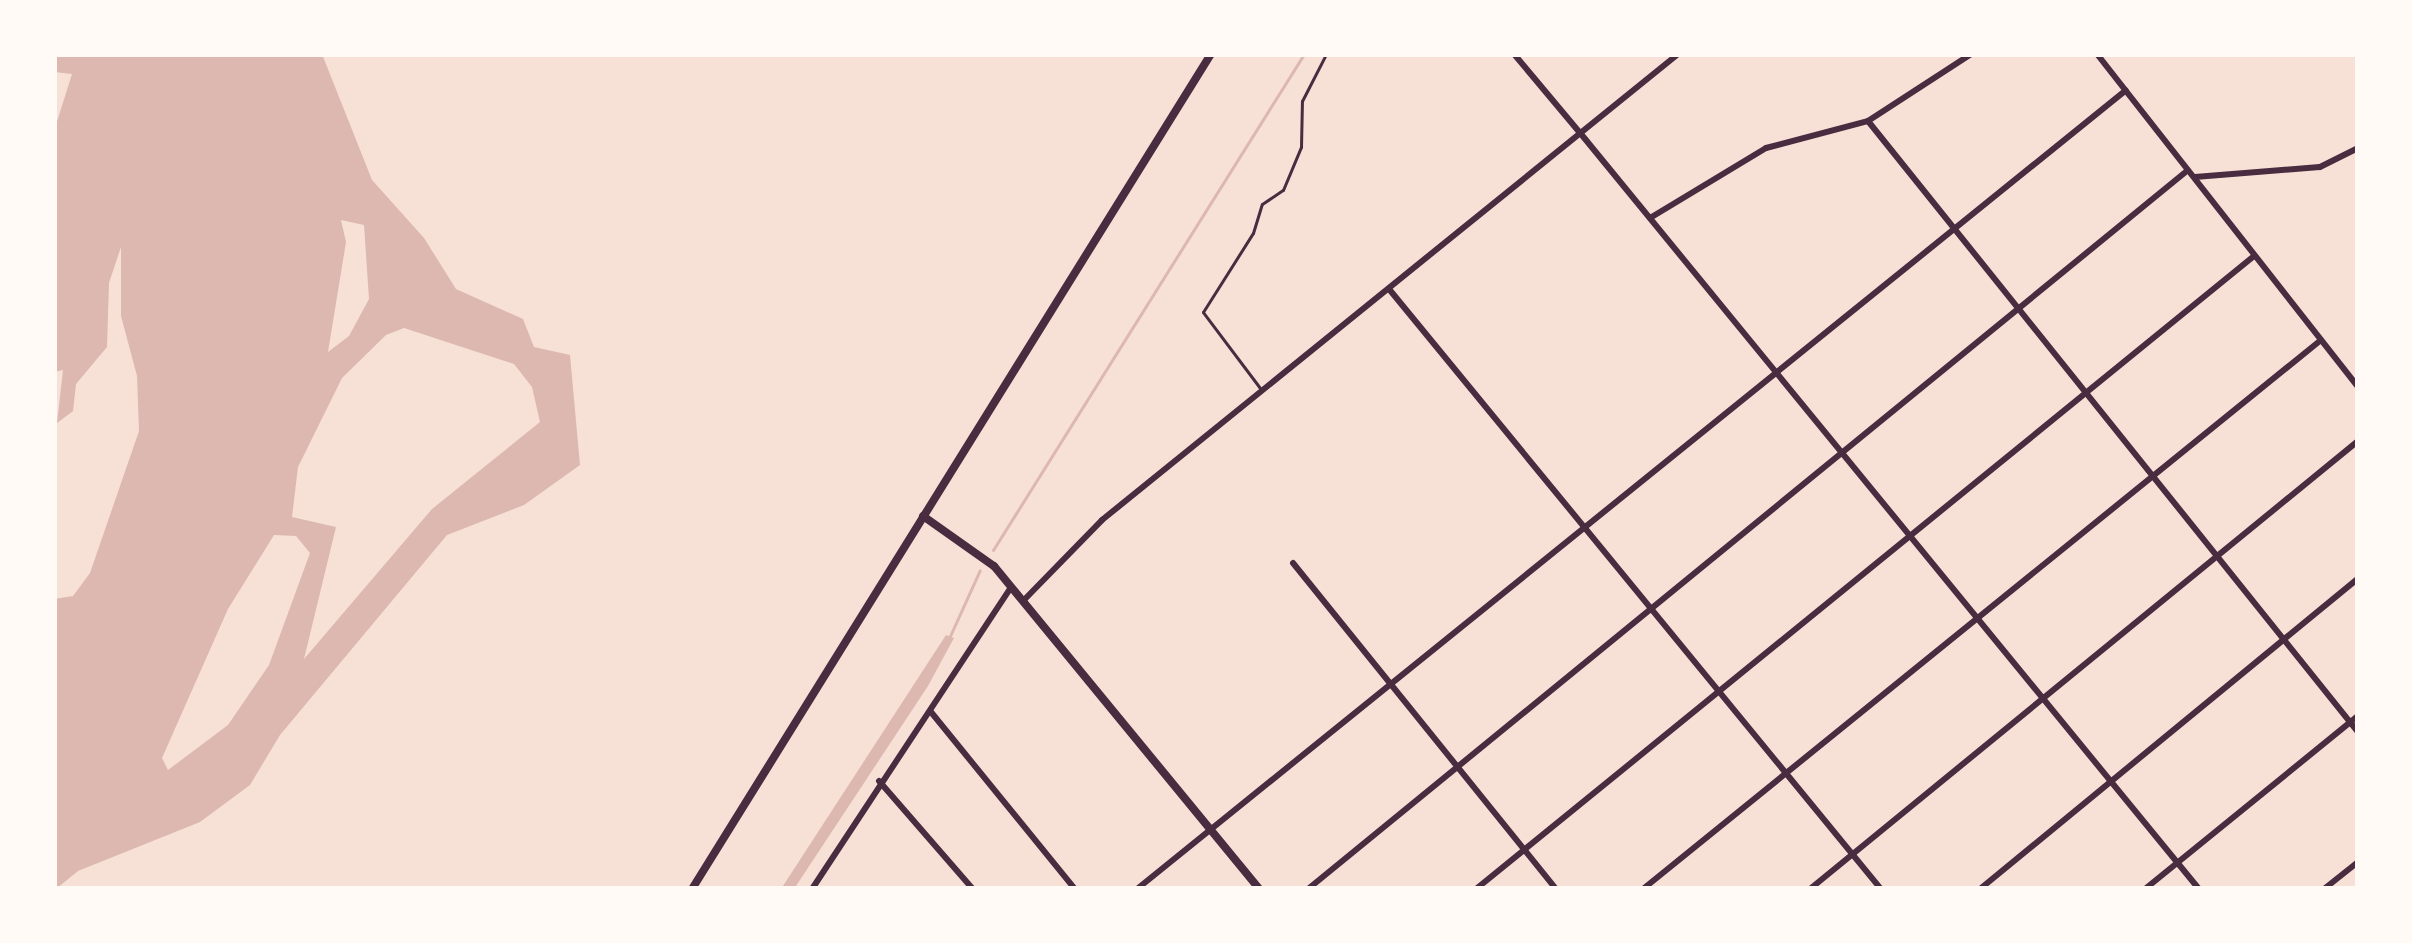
<!DOCTYPE html>
<style>
body{margin:0}
#map{position:relative;width:2412px;height:943px;overflow:hidden;background:#f7e1d7;font-family:"IBM Plex Sans",sans-serif}
div>[style]{position:absolute}
.water>*{inset:0;background:#dcb8b0}
.stream>*{height:3px;margin:-1.5px;padding:0 1.5px;transform-origin:1.5px;border-radius:1.5px;background:#dcb8b0}
.service>*{height:3px;margin:-1.5px;padding:0 1.5px;transform-origin:1.5px;border-radius:1.5px;background:#4a2c40}
.minor>*{height:6px;margin:-3px;padding:0 3px;transform-origin:3px;border-radius:3px;background:#4a2c40}
.tertiary>*{height:6px;margin:-3px;padding:0 3px;transform-origin:3px;border-radius:3px;background:#4a2c40}
.secondary>*{height:8px;margin:-4px;padding:0 4px;transform-origin:4px;border-radius:4px;background:#4a2c40}
span{translate:-50% -50%;white-space:nowrap;text-align:center;line-height:1.15;-webkit-text-stroke:9px #fffaf5;paint-order:stroke}
.frame{position:absolute;inset:0;border:57px solid #fffaf5;pointer-events:none}
</style>
<div id="map">
<div class="water">
<i style="clip-path:polygon(evenodd,54px 54px,322px 54px,372px 180px,424px 238px,456px 289px,523px 319px,534px 347px,570px 355px,580px 465px,524px 505px,447px 535px,280px 735px,250px 785px,200px 822px,78px 871px,56px 889px,54px 599px,73px 596px,90px 573px,139px 431px,137px 376px,121px 316px,121px 247px,109px 283px,107px 347px,76px 384px,73px 411px,57px 423px,63px 370px,54px 372px,54px 131px,72px 74px,54px 72px,54px 54px,341px 220px,364px 225px,369px 299px,349px 336px,328px 352px,346px 242px,341px 220px,54px 54px,404px 328px,514px 364px,532px 387px,540px 422px,432px 509px,304px 659px,336px 527px,292px 517px,298px 467px,342px 378px,386px 335px,404px 328px,54px 54px,274px 535px,296px 536px,310px 553px,269px 665px,228px 725px,168px 770px,162px 758px,228px 609px,274px 535px)"></i>
<i style="clip-path:polygon(946px 635px,954px 638px,928px 686px,794px 889px,781px 889px)"></i>
</div>
<div class="stream">
<i style="left:993px;top:550px;width:585px;rotate:-57.91deg"></i>
<i style="left:950px;top:636px;width:72px;rotate:-65.6deg"></i>
</div>
<div class="service">
<i style="left:1260px;top:388px;width:95px;rotate:-126.9deg"></i>
<i style="left:1203px;top:312px;width:93px;rotate:-57.7deg"></i>
<i style="left:1253px;top:233px;width:30px;rotate:-73deg"></i>
<i style="left:1262px;top:204px;width:25px;rotate:-34deg"></i>
<i style="left:1283px;top:190px;width:47px;rotate:-67.3deg"></i>
<i style="left:1301px;top:147px;width:46px;rotate:-88.8deg"></i>
<i style="left:1302px;top:101px;width:53px;rotate:-62.9deg"></i>
</div>
<div class="minor">
<i style="left:1514px;top:54px;width:104px;rotate:50.1deg"></i>
<i style="left:1868px;top:121px;width:783px;rotate:51.27deg"></i>
<i style="left:2195px;top:177px;width:125px;rotate:-4.6deg"></i>
<i style="left:2320px;top:167px;width:42px;rotate:-26.6deg"></i>
<i style="left:1650px;top:218px;width:135px;rotate:-31.1deg"></i>
<i style="left:1766px;top:148px;width:106px;rotate:-14.8deg"></i>
<i style="left:1868px;top:121px;width:123px;rotate:-33deg"></i>
<i style="left:1389px;top:289px;width:776px;rotate:50.65deg"></i>
<i style="left:1293px;top:563px;width:419px;rotate:51.1deg"></i>
<i style="left:931px;top:712px;width:228px;rotate:50.9deg"></i>
<i style="left:879px;top:781px;width:143px;rotate:49deg"></i>
<i style="left:812px;top:889px;width:362px;rotate:-56.6deg"></i>
<i style="left:1137px;top:889px;width:1271px;rotate:-38.93deg"></i>
<i style="left:1308px;top:889px;width:1136px;rotate:-39.25deg"></i>
<i style="left:1476px;top:889px;width:1003px;rotate:-39.13deg"></i>
<i style="left:1643px;top:889px;width:872px;rotate:-39deg"></i>
<i style="left:1810px;top:889px;width:708px;rotate:-39.27deg"></i>
<i style="left:1980px;top:889px;width:489px;rotate:-39.4deg"></i>
<i style="left:2145px;top:889px;width:274px;rotate:-39.1deg"></i>
<i style="left:2324px;top:889px;width:43px;rotate:-38.5deg"></i>
</div>
<div class="tertiary">
<i style="left:2097px;top:54px;width:423px;rotate:51.9deg"></i>
<i style="left:1581px;top:134px;width:976px;rotate:50.7deg"></i>
<i style="left:1024px;top:600px;width:112px;rotate:-45.7deg"></i>
<i style="left:1102px;top:520px;width:741px;rotate:-38.97deg"></i>
</div>
<div class="secondary">
<i style="left:923px;top:516px;width:87px;rotate:35.2deg"></i>
<i style="left:994px;top:566px;width:418px;rotate:50.6deg"></i>
<i style="left:692px;top:889px;width:983px;rotate:-58.14deg"></i>
</div>
<div class="frame"></div>
</div>
